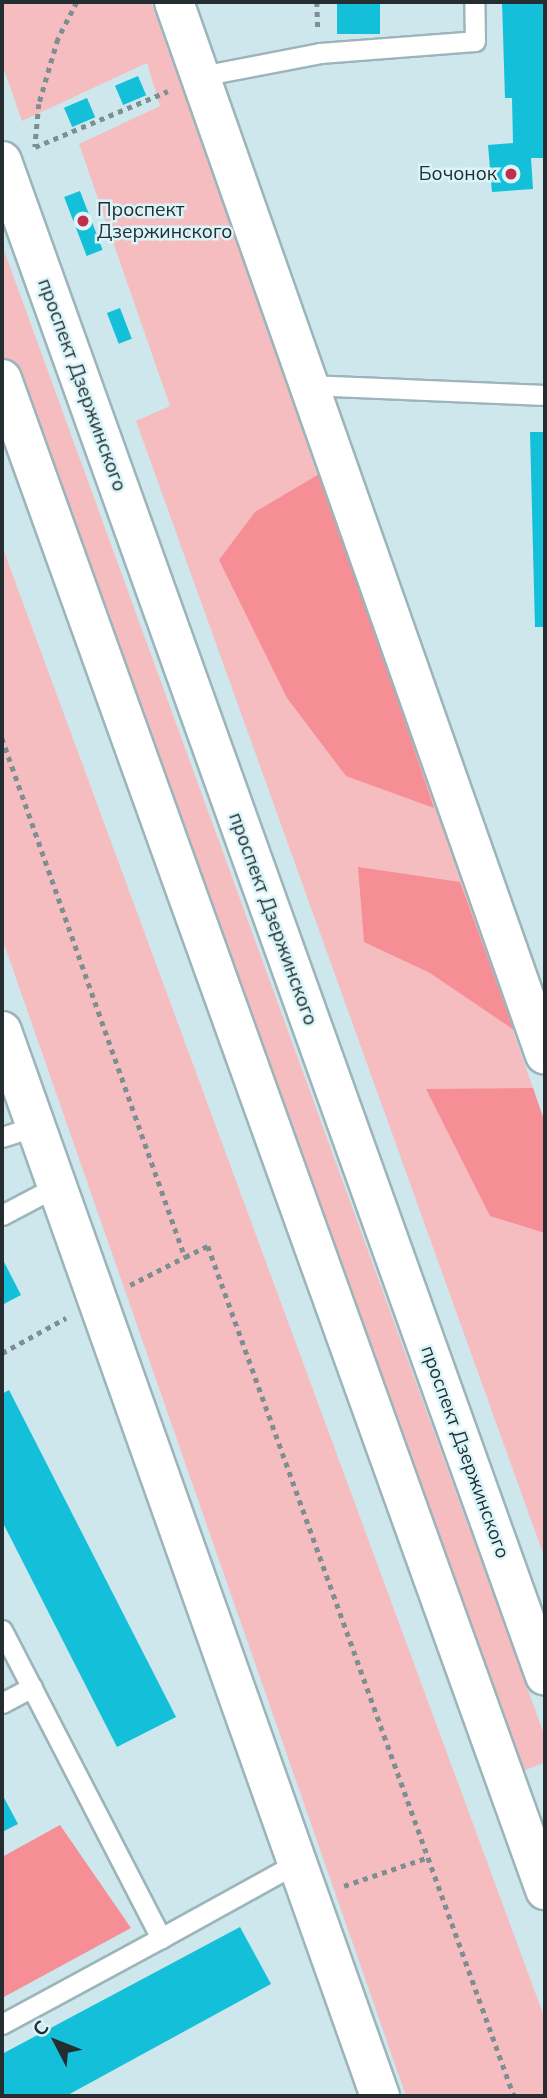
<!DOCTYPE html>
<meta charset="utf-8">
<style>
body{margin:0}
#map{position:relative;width:547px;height:2098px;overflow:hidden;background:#cde7ed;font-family:Mulish,sans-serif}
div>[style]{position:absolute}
.green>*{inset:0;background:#f6bdc0;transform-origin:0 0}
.forest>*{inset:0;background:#f68e96}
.building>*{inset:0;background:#13bfd9;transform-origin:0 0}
.path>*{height:4.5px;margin-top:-2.25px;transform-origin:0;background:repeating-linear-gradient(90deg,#7d8f93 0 5px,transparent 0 10px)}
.roads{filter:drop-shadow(2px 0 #9cb5ba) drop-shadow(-2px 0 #9cb5ba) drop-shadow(0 2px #9cb5ba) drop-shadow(0 -2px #9cb5ba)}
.lane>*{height:19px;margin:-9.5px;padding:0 9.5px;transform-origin:9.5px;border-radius:9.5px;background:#fff}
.street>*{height:38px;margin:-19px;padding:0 19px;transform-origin:19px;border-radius:19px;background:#fff}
.secondary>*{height:38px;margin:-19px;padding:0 19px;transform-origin:19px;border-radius:19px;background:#fff}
.dots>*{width:19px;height:19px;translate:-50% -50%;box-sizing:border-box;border:4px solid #daf5fa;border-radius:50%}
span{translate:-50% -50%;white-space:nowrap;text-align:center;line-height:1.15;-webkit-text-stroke:5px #daf5fa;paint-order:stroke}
.poi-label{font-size:19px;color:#242e30}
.right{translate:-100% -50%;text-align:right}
.left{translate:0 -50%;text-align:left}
.street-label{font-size:19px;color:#242e30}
.frame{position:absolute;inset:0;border:4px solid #242e30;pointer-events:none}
.north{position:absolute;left:21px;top:2007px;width:70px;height:70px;-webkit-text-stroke:5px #daf5fa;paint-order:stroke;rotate:312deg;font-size:19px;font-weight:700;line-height:28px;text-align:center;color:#242e30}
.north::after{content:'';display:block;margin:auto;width:24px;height:32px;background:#242e30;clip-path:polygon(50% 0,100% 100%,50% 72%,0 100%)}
</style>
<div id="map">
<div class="green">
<i style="clip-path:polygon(2px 2px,151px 2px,321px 473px,545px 1123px,545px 1559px,136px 421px,170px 406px,79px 144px,160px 106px,147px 63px,22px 121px,2px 64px)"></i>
<i style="left:2px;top:245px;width:1612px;height:44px;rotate:70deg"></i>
<i style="clip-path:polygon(2px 546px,545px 2019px,545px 2096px,406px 2096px,2px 938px)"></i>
</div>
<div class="forest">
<i style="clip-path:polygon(321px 473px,434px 808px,346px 776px,287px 698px,219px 560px,255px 512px)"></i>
<i style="clip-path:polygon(358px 867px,460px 882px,514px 1030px,430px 973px,364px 942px)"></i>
<i style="clip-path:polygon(533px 1088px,545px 1123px,545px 1233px,490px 1216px,426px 1089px)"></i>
<i style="clip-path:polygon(60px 1825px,131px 1928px,2px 1998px,2px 1857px)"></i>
</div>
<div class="building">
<i style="left:337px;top:2px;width:43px;height:32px"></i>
<i style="clip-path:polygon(502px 2px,545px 2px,545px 158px,531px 158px,533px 189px,492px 192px,488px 145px,513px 143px,512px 98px,505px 98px)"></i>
<i style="left:138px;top:76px;width:21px;height:25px;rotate:67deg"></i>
<i style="left:87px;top:98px;width:21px;height:25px;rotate:67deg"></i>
<i style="left:80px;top:191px;width:63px;height:17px;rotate:69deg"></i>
<i style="left:120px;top:308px;width:33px;height:14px;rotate:69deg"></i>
<i style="clip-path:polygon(530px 432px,545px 432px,545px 627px,535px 627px)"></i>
<i style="clip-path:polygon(2px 1258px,21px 1295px,2px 1305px)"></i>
<i style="clip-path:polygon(9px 1390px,176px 1717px,117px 1747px,2px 1521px,2px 1394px)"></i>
<i style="clip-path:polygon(2px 1794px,18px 1824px,2px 1832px)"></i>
<i style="clip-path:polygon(240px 1927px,271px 1984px,66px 2096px,2px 2096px,2px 2054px)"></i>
</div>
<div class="path">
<i style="left:77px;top:2px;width:42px;rotate:117.2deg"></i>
<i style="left:58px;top:39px;width:68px;rotate:106.3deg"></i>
<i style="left:39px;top:104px;width:43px;rotate:95.3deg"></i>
<i style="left:35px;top:147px;width:144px;rotate:-22.8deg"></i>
<i style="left:317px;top:2px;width:27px;rotate:88deg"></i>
<i style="left:2px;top:738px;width:550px;rotate:70.58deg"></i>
<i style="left:185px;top:1257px;width:25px;rotate:-26deg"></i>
<i style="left:208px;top:1246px;width:903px;rotate:70.2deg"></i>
<i style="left:130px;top:1285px;width:62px;rotate:-27deg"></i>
<i style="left:2px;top:1353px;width:73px;rotate:-28.7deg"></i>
<i style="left:344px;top:1886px;width:90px;rotate:-18.8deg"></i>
</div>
<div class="roads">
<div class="lane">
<i style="left:201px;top:76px;width:121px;rotate:-10.9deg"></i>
<i style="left:320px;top:53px;width:155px;rotate:-4.4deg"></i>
<i style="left:475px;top:41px;width:39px;rotate:-91deg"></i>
<i style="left:307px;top:385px;width:238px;rotate:2.4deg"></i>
<i style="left:2px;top:1137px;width:36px;rotate:-18deg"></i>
<i style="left:2px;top:1215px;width:62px;rotate:-27.8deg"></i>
<i style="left:2px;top:1630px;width:347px;rotate:62.7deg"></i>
<i style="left:161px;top:1938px;width:155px;rotate:-28.9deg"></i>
<i style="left:2px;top:1703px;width:34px;rotate:-28deg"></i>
<i style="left:2px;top:2024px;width:181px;rotate:-28.4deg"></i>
</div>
<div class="street">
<i style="left:174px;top:2px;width:1116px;rotate:70.59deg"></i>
<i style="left:2px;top:1031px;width:1130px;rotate:70.46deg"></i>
</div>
<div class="secondary">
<i style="left:2px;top:161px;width:1609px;rotate:70.28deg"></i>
<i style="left:2px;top:379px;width:1606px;rotate:70.23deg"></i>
</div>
</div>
<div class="dots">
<i style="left:511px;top:174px;background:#c1304b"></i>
<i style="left:83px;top:221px;background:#c1304b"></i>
</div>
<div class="poi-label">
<span class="right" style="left:497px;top:174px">Бочонок</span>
<span class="left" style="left:97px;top:221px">Проспект<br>Дзержинского</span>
</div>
<div class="street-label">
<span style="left:82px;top:385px;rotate:70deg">проспект Дзержинского</span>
<span style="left:273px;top:919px;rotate:70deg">проспект Дзержинского</span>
<span style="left:465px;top:1452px;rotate:70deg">проспект Дзержинского</span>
</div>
<div class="frame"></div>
<div class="north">С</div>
</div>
